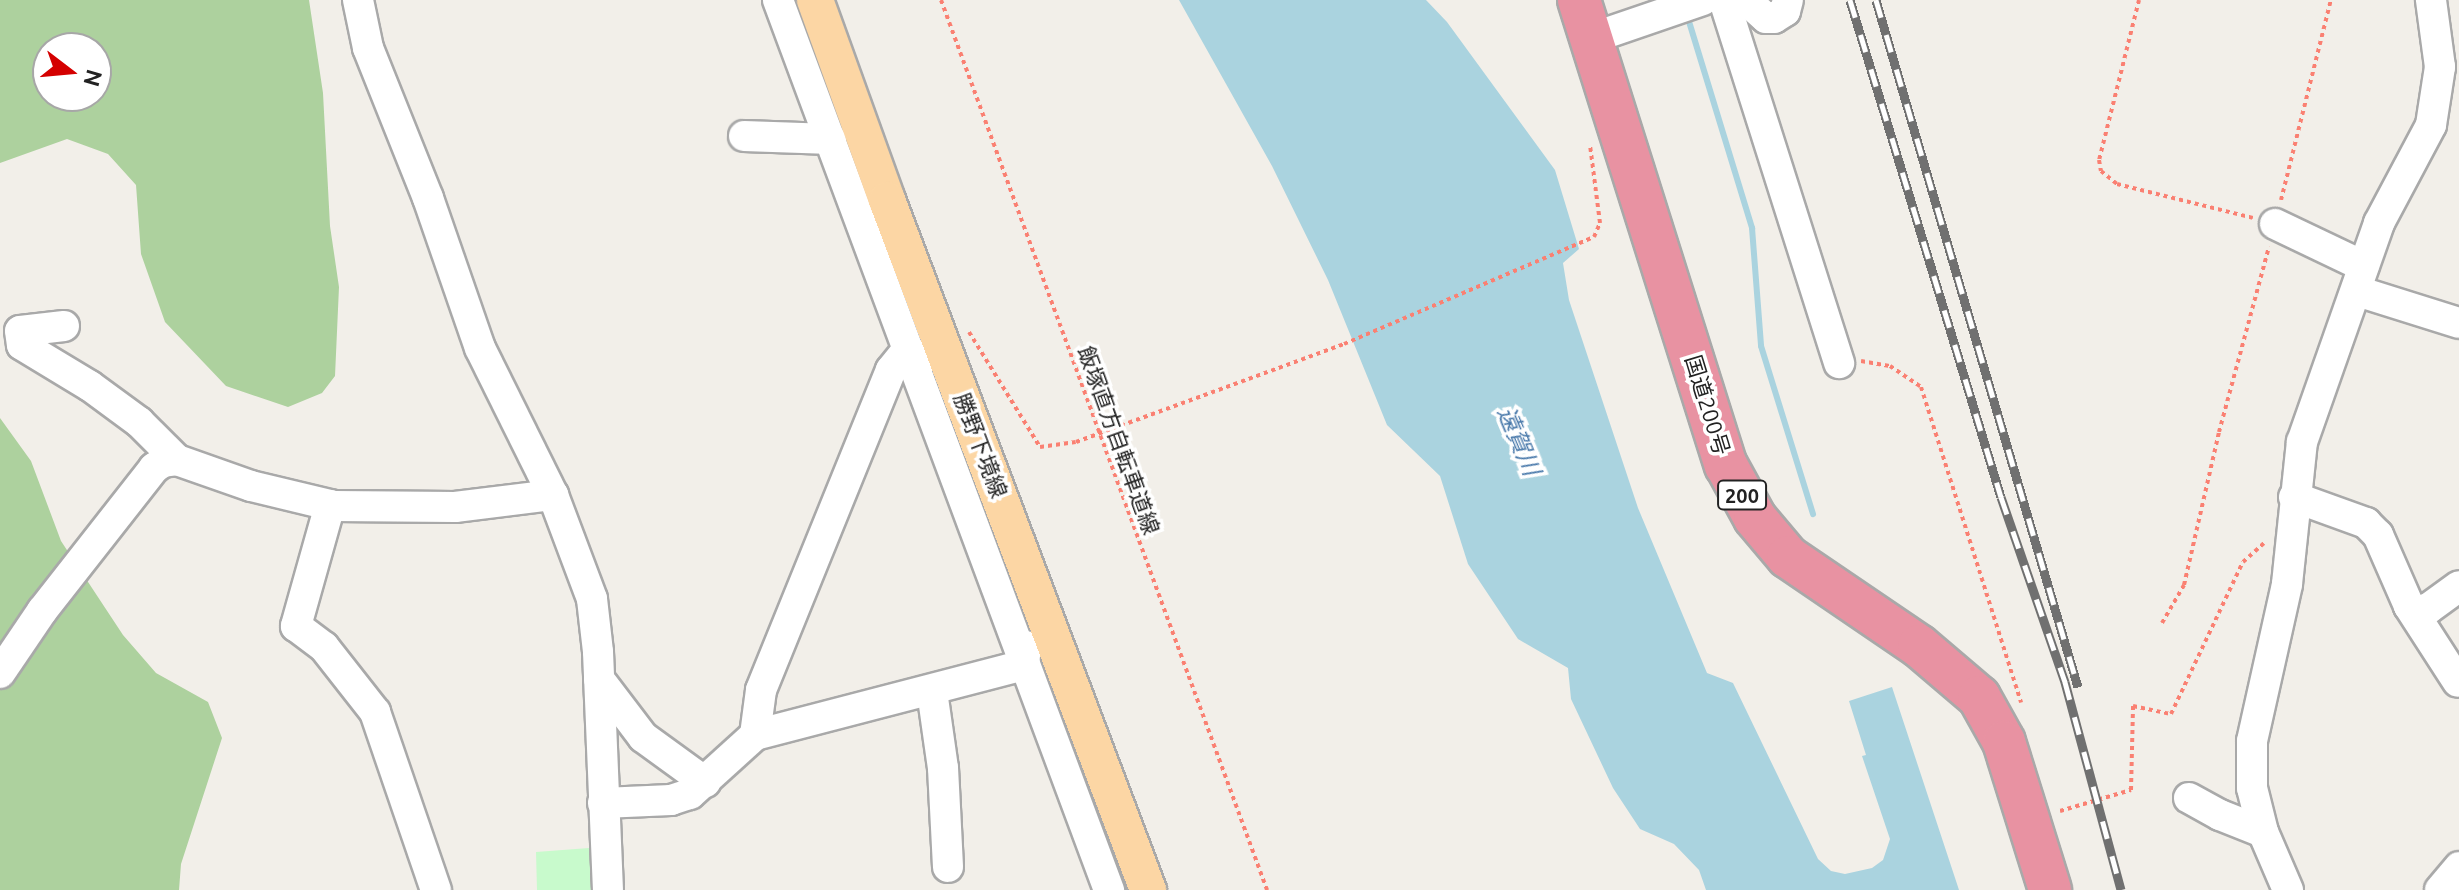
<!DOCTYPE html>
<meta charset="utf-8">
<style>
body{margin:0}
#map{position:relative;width:2459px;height:890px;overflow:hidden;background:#f2efe9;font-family:Ubuntu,"Noto Sans JP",sans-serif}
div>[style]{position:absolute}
.forest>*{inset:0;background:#add19e}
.park>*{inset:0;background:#c8facc}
.water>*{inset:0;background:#aad3df}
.stream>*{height:6px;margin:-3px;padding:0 3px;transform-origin:3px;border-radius:3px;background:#aad3df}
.path>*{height:4px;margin-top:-2px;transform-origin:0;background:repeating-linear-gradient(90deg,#fa8072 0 4px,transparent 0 8px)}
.roads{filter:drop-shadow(2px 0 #a9a9a9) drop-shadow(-2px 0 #a9a9a9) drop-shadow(0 2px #a9a9a9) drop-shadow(0 -2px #a9a9a9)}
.minor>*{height:30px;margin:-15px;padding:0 15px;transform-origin:15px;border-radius:15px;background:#fff}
.major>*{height:36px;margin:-18px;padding:0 18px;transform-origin:18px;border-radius:18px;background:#fcd6a4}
.highway>*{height:42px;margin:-21px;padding:0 21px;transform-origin:21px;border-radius:21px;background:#e892a2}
.rail>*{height:9px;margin-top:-4.5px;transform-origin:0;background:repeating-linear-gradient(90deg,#fff 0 18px,#707070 0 36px);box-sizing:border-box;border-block:2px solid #707070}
span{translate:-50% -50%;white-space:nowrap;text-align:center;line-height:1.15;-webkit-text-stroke:7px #fff;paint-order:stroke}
.shield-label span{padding:2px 6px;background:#fff;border:2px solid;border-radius:6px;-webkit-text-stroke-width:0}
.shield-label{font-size:20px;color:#222;font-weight:700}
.street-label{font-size:22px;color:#222}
.water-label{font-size:24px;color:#4a7aab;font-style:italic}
.north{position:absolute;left:32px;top:32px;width:80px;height:80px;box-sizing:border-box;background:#fff;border:2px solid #a7a7a7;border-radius:50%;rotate:106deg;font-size:22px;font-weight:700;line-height:32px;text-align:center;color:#222}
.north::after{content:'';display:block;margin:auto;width:28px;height:36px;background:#d40000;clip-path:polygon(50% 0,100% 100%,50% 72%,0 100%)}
</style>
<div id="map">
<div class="forest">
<i style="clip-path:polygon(evenodd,0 0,309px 0,323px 93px,330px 226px,339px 287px,335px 376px,322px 393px,288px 407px,226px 386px,165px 322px,141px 254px,136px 185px,108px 154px,67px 139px,0 163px,0 0,96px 48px,96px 96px,48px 96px,48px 48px,96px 48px)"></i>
<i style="clip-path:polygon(0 418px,31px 461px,61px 541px,123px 635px,156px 673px,208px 702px,222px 738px,181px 864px,179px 890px,0 890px)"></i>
</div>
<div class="park">
<i style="clip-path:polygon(589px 848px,593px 890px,537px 890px,536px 852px)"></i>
</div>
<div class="water">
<i style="clip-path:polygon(1179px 0,1426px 0,1447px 22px,1555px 170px,1579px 249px,1563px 263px,1569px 300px,1638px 508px,1707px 673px,1733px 683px,1818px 859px,1831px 871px,1845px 874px,1872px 868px,1883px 860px,1890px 839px,1862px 756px,1866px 755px,1849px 701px,1892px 687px,1959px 890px,1706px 890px,1699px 870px,1674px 844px,1640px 829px,1613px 788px,1571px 699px,1568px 668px,1518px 639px,1468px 564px,1440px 476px,1387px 425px,1328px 280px,1272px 166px)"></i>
</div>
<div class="stream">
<i style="left:1687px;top:15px;width:223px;rotate:73deg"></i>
<i style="left:1752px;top:228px;width:118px;rotate:85.6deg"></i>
<i style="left:1761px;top:346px;width:176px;rotate:72.8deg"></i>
</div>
<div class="path">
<i style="left:941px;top:0;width:948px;rotate:69.88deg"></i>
<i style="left:2139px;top:0;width:165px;rotate:104deg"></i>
<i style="left:2099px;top:160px;width:11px;rotate:80deg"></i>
<i style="left:2101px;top:171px;width:21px;rotate:39deg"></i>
<i style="left:2117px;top:184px;width:140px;rotate:14deg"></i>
<i style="left:2281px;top:200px;width:206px;rotate:-76deg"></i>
<i style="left:969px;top:332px;width:135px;rotate:58.3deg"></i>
<i style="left:1040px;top:447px;width:36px;rotate:-8deg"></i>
<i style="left:1076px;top:442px;width:285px;rotate:-20.1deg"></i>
<i style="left:1344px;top:344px;width:272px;rotate:-23.2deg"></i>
<i style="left:1594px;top:237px;width:15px;rotate:-67deg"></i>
<i style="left:1600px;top:223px;width:79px;rotate:-97.3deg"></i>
<i style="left:1861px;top:361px;width:29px;rotate:10deg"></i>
<i style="left:1890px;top:366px;width:37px;rotate:34deg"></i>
<i style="left:1921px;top:387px;width:331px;rotate:72.4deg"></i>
<i style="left:2162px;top:623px;width:44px;rotate:-59.9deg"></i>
<i style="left:2184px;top:585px;width:157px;rotate:-77.1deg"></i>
<i style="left:2219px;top:432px;width:192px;rotate:-74.9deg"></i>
<i style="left:2060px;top:811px;width:74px;rotate:-16.5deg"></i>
<i style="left:2131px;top:790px;width:84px;rotate:-88.6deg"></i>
<i style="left:2133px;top:706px;width:39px;rotate:12deg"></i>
<i style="left:2171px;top:714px;width:168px;rotate:-64.7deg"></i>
<i style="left:2243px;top:562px;width:28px;rotate:-42deg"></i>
</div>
<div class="roads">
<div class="minor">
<i style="left:358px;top:0;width:49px;rotate:78.2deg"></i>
<i style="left:368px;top:48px;width:162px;rotate:68.2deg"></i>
<i style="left:428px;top:198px;width:159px;rotate:70.9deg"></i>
<i style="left:480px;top:348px;width:164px;rotate:63.6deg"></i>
<i style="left:553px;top:495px;width:111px;rotate:69.4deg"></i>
<i style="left:592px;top:599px;width:53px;rotate:83.5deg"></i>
<i style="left:598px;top:652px;width:238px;rotate:87.6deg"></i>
<i style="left:778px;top:0;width:950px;rotate:69.6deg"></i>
<i style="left:1724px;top:0;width:381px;rotate:72.4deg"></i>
<i style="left:1746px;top:0;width:27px;rotate:42deg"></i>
<i style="left:1766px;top:18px;width:8px"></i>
<i style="left:1774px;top:18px;width:13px;rotate:-32deg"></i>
<i style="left:1785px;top:11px;width:11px;rotate:-75deg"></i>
<i style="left:1592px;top:38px;width:117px;rotate:-18.9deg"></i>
<i style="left:744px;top:136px;width:87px;rotate:2deg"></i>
<i style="left:2275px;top:224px;width:98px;rotate:25.5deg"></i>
<i style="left:2357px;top:291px;width:107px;rotate:17.4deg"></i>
<i style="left:64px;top:326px;width:44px;rotate:173.5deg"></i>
<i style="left:20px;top:331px;width:14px;rotate:82deg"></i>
<i style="left:22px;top:345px;width:79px;rotate:31.1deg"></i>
<i style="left:90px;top:386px;width:61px;rotate:36.3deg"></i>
<i style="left:139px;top:422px;width:54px;rotate:45deg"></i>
<i style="left:2294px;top:497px;width:77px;rotate:19.9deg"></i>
<i style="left:2366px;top:523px;width:17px;rotate:45deg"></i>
<i style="left:2378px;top:535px;width:77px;rotate:66.4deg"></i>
<i style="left:2409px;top:606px;width:10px;rotate:29deg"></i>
<i style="left:2418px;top:611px;width:11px;rotate:-15deg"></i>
<i style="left:2429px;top:608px;width:37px;rotate:-36deg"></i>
<i style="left:330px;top:505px;width:126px;rotate:105.7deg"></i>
<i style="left:296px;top:626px;width:35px;rotate:37deg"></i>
<i style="left:324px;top:647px;width:83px;rotate:51.9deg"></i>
<i style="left:375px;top:712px;width:188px;rotate:71.1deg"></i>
<i style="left:2409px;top:606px;width:90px;rotate:57.2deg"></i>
<i style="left:0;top:673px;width:75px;rotate:-55.9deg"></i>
<i style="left:42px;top:611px;width:182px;rotate:-51.9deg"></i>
<i style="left:154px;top:468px;width:11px;rotate:-34deg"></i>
<i style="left:163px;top:462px;width:14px;rotate:-8deg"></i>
<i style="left:177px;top:460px;width:78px;rotate:19.4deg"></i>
<i style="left:251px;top:486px;width:85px;rotate:13.5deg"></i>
<i style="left:334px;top:506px;width:121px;rotate:0.5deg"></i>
<i style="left:455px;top:507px;width:99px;rotate:-7deg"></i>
<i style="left:599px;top:679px;width:73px;rotate:52.8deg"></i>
<i style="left:643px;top:737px;width:77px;rotate:36deg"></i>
<i style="left:932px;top:691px;width:78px;rotate:81.9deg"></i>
<i style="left:943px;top:768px;width:99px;rotate:87.1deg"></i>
<i style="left:755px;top:735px;width:45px;rotate:-82.4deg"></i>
<i style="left:761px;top:690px;width:345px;rotate:-67.9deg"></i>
<i style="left:891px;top:370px;width:27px;rotate:-51deg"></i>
<i style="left:908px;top:349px;width:18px;rotate:52deg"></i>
<i style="left:2189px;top:798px;width:35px;rotate:29deg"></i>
<i style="left:2220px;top:815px;width:46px;rotate:21.6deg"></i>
<i style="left:603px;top:803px;width:68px;rotate:-2.5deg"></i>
<i style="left:671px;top:800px;width:20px;rotate:-18deg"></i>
<i style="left:690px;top:794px;width:88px;rotate:-42.2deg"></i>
<i style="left:755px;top:735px;width:278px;rotate:-14.6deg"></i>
<i style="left:1024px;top:665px;width:19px;rotate:-84deg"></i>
<i style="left:2288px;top:890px;width:63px;rotate:-113.3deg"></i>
<i style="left:2263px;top:832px;width:45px;rotate:-104deg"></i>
<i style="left:2252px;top:788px;width:47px;rotate:-90deg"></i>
<i style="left:2252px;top:741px;width:161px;rotate:-77.4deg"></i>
<i style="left:2287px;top:584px;width:143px;rotate:-84deg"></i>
<i style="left:2302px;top:442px;width:232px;rotate:-70.6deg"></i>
<i style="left:2379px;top:223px;width:111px;rotate:-62deg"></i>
<i style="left:2431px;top:125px;width:59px;rotate:-81.2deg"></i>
<i style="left:2440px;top:67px;width:68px;rotate:-97.7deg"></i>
<i style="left:2440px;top:890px;width:30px;rotate:-50deg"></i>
</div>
<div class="major">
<i style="left:815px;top:0;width:213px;rotate:70.2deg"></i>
<i style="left:887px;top:200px;width:738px;rotate:69.28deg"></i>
</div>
<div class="highway">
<i style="left:1579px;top:0;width:488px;rotate:72.5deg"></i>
<i style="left:1726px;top:465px;width:60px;rotate:61.3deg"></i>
<i style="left:1755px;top:518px;width:51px;rotate:49.8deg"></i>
<i style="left:1788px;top:557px;width:158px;rotate:34.2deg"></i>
<i style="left:1919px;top:646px;width:79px;rotate:40.4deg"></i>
<i style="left:1979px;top:697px;width:51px;rotate:60.9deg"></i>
<i style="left:2004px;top:742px;width:155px;rotate:72.7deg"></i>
</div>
</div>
<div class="rail">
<i style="left:1850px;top:0;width:519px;rotate:73.1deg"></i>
<i style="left:2001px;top:497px;width:196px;rotate:70.9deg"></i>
<i style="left:2065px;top:682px;width:215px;rotate:74.9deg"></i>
<i style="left:1876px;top:0;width:716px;rotate:73.61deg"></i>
</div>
<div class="shield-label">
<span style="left:1742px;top:495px">200</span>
</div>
<div class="street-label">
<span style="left:1708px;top:405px;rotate:73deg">国道200号</span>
<span style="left:1119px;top:440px;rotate:70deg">飯塚直方自転車道線</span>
<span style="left:981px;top:445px;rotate:69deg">勝野下境線</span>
</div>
<div class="water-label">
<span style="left:1519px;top:441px;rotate:67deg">遠賀川</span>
</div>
<div class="north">N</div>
</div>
